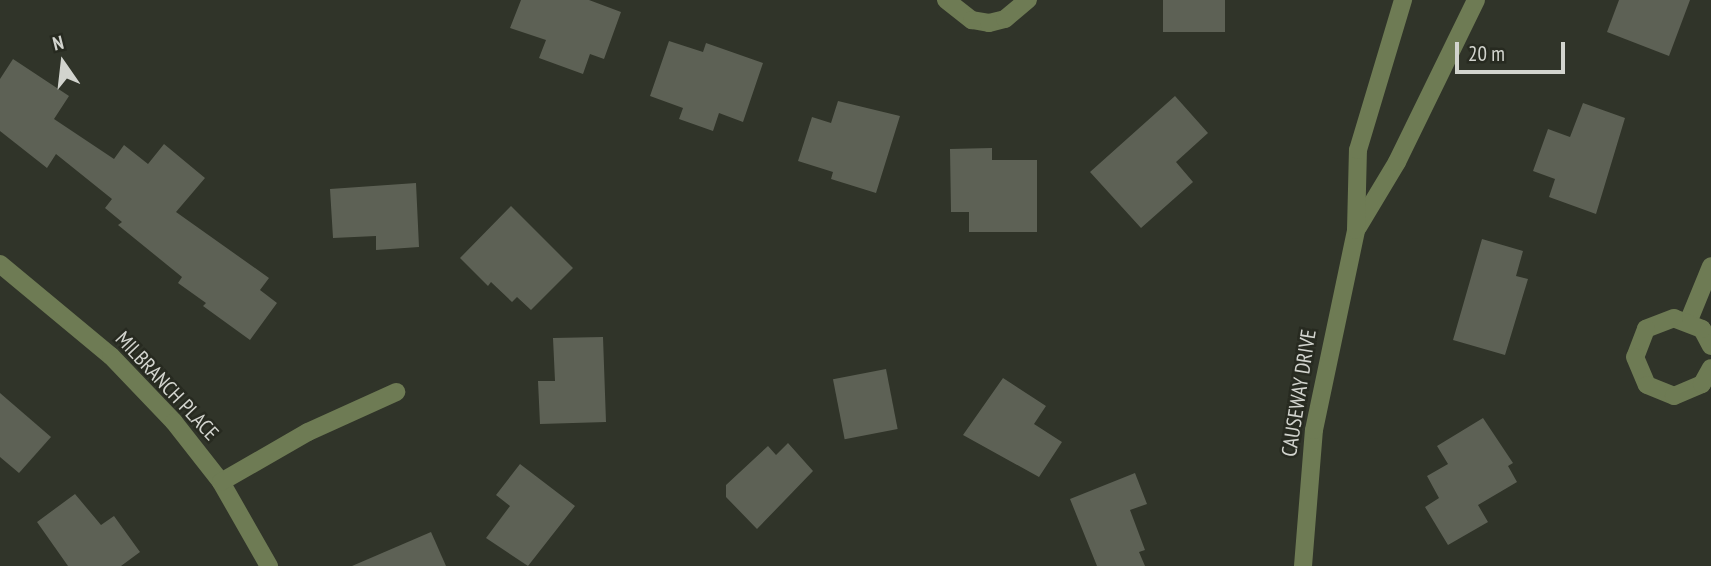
<!DOCTYPE html>
<style>
body{margin:0}
#map{position:relative;width:1711px;height:566px;overflow:hidden;background:#303429;font-family:"PT Sans Narrow",sans-serif}
div>[style]{position:absolute}
.building>*{inset:0;background:#5d6155;transform-origin:0 0}
.minor>*{height:18px;margin:-9px;padding:0 9px;transform-origin:9px;border-radius:9px;background:#6e7b54}
span{translate:-50% -50%;white-space:nowrap;text-align:center;line-height:1.15;-webkit-text-stroke:5px #272a20;paint-order:stroke}
.street-label{font-size:21px;color:#d2d4ce}
.north{position:absolute;left:28px;top:28px;width:70px;height:70px;-webkit-text-stroke:5px #272a20;paint-order:stroke;rotate:346deg;font-size:19px;font-weight:700;line-height:28px;text-align:center;color:#d2d4ce}
.north::after{content:'';display:block;margin:auto;width:24px;height:32px;background:#d2d4ce;clip-path:polygon(50% 0,100% 100%,50% 72%,0 100%)}
.scale{position:absolute;left:1455px;top:42px;width:110px;height:32px;box-sizing:border-box;border:4px solid #d2d4ce;border-top:0;padding-left:9px;font-size:21px;line-height:24px;white-space:nowrap;color:#d2d4ce;-webkit-text-stroke:5px #272a20;paint-order:stroke}
</style>
<div id="map">
<div class="building">
<i style="clip-path:polygon(521px 0,589px 0,621px 12px,604px 59px,590px 54px,583px 74px,539px 58px,546px 40px,510px 28px)"></i>
<i style="left:1163px;top:0;width:62px;height:32px"></i>
<i style="clip-path:polygon(1619px 0,1690px 0,1669px 56px,1607px 32px)"></i>
<i style="clip-path:polygon(669px 41px,703px 52px,706px 43px,763px 63px,743px 122px,719px 113px,713px 131px,679px 119px,683px 108px,650px 96px)"></i>
<i style="clip-path:polygon(13px 59px,69px 96px,54px 119px,114px 159px,124px 145px,148px 164px,164px 144px,205px 178px,176px 212px,269px 278px,260px 290px,277px 303px,250px 340px,203px 306px,206px 303px,178px 283px,182px 277px,118px 225px,122px 222px,105px 208px,112px 199px,56px 154px,47px 168px,0 131px,0 79px)"></i>
<i style="clip-path:polygon(1175px 96px,1208px 133px,1176px 162px,1193px 182px,1141px 228px,1090px 172px)"></i>
<i style="clip-path:polygon(838px 101px,900px 116px,876px 193px,831px 179px,833px 172px,798px 161px,812px 117px,831px 123px)"></i>
<i style="clip-path:polygon(1583px 103px,1625px 118px,1596px 214px,1549px 197px,1555px 179px,1533px 171px,1548px 129px,1570px 137px)"></i>
<i style="clip-path:polygon(992px 148px,992px 160px,1037px 160px,1037px 232px,969px 232px,969px 212px,951px 212px,950px 149px)"></i>
<i style="clip-path:polygon(416px 183px,419px 247px,376px 250px,376px 236px,333px 238px,330px 189px)"></i>
<i style="clip-path:polygon(511px 206px,573px 268px,531px 310px,517px 297px,512px 302px,491px 282px,488px 286px,460px 258px)"></i>
<i style="clip-path:polygon(1482px 239px,1523px 251px,1516px 276px,1528px 279px,1505px 355px,1453px 340px)"></i>
<i style="clip-path:polygon(603px 337px,606px 422px,540px 424px,538px 381px,555px 381px,553px 338px)"></i>
<i style="left:886px;top:369px;width:61px;height:54px;rotate:79deg"></i>
<i style="clip-path:polygon(1003px 378px,1046px 406px,1034px 424px,1062px 442px,1039px 477px,963px 435px)"></i>
<i style="clip-path:polygon(0 393px,51px 437px,19px 473px,0 457px)"></i>
<i style="clip-path:polygon(1483px 418px,1513px 463px,1508px 466px,1517px 482px,1478px 505px,1488px 522px,1448px 545px,1425px 507px,1439px 498px,1427px 476px,1448px 464px,1437px 446px)"></i>
<i style="clip-path:polygon(788px 443px,813px 471px,757px 529px,726px 497px,726px 485px,768px 446px,776px 455px)"></i>
<i style="clip-path:polygon(520px 464px,575px 506px,528px 566px,486px 538px,510px 506px,496px 495px)"></i>
<i style="clip-path:polygon(1135px 473px,1147px 504px,1130px 510px,1145px 550px,1139px 552px,1145px 566px,1097px 566px,1070px 499px)"></i>
<i style="clip-path:polygon(75px 494px,101px 525px,114px 516px,140px 552px,121px 566px,68px 566px,37px 522px)"></i>
<i style="clip-path:polygon(431px 532px,446px 566px,352px 566px)"></i>
</div>
<div class="minor">
<i style="left:946px;top:0;width:33px;rotate:38deg"></i>
<i style="left:972px;top:20px;width:17px;rotate:10deg"></i>
<i style="left:989px;top:23px;width:16px;rotate:-14deg"></i>
<i style="left:1005px;top:19px;width:30px;rotate:-40deg"></i>
<i style="left:1358px;top:227px;width:76px;rotate:-59deg"></i>
<i style="left:1397px;top:162px;width:180px;rotate:-64deg"></i>
<i style="left:0;top:264px;width:144px;rotate:39.7deg"></i>
<i style="left:111px;top:356px;width:91px;rotate:46.3deg"></i>
<i style="left:174px;top:422px;width:76px;rotate:51.9deg"></i>
<i style="left:221px;top:482px;width:97px;rotate:60.3deg"></i>
<i style="left:1689px;top:320px;width:58px;rotate:-67.8deg"></i>
<i style="left:1711px;top:346px;width:19px;rotate:-118deg"></i>
<i style="left:1702px;top:329px;width:30px;rotate:-159deg"></i>
<i style="left:1674px;top:318px;width:30px;rotate:159deg"></i>
<i style="left:1646px;top:329px;width:30px;rotate:111deg"></i>
<i style="left:1635px;top:357px;width:30px;rotate:67deg"></i>
<i style="left:1647px;top:385px;width:29px;rotate:22deg"></i>
<i style="left:1674px;top:396px;width:30px;rotate:-23deg"></i>
<i style="left:1702px;top:384px;width:18px;rotate:-61deg"></i>
<i style="left:221px;top:482px;width:100px;rotate:-29.9deg"></i>
<i style="left:308px;top:432px;width:97px;rotate:-24.4deg"></i>
<i style="left:1303px;top:566px;width:136px;rotate:-85.4deg"></i>
<i style="left:1314px;top:430px;width:204px;rotate:-78.1deg"></i>
<i style="left:1356px;top:230px;width:80px;rotate:-88.6deg"></i>
<i style="left:1358px;top:150px;width:157px;rotate:-73.3deg"></i>
</div>
<div class="street-label">
<span style="left:167px;top:386px;rotate:47deg">MILBRANCH PLACE</span>
<span style="left:1299px;top:393px;rotate:-81deg">CAUSEWAY DRIVE</span>
</div>
<div class="north">N</div>
<div class="scale">20 m</div>
</div>
